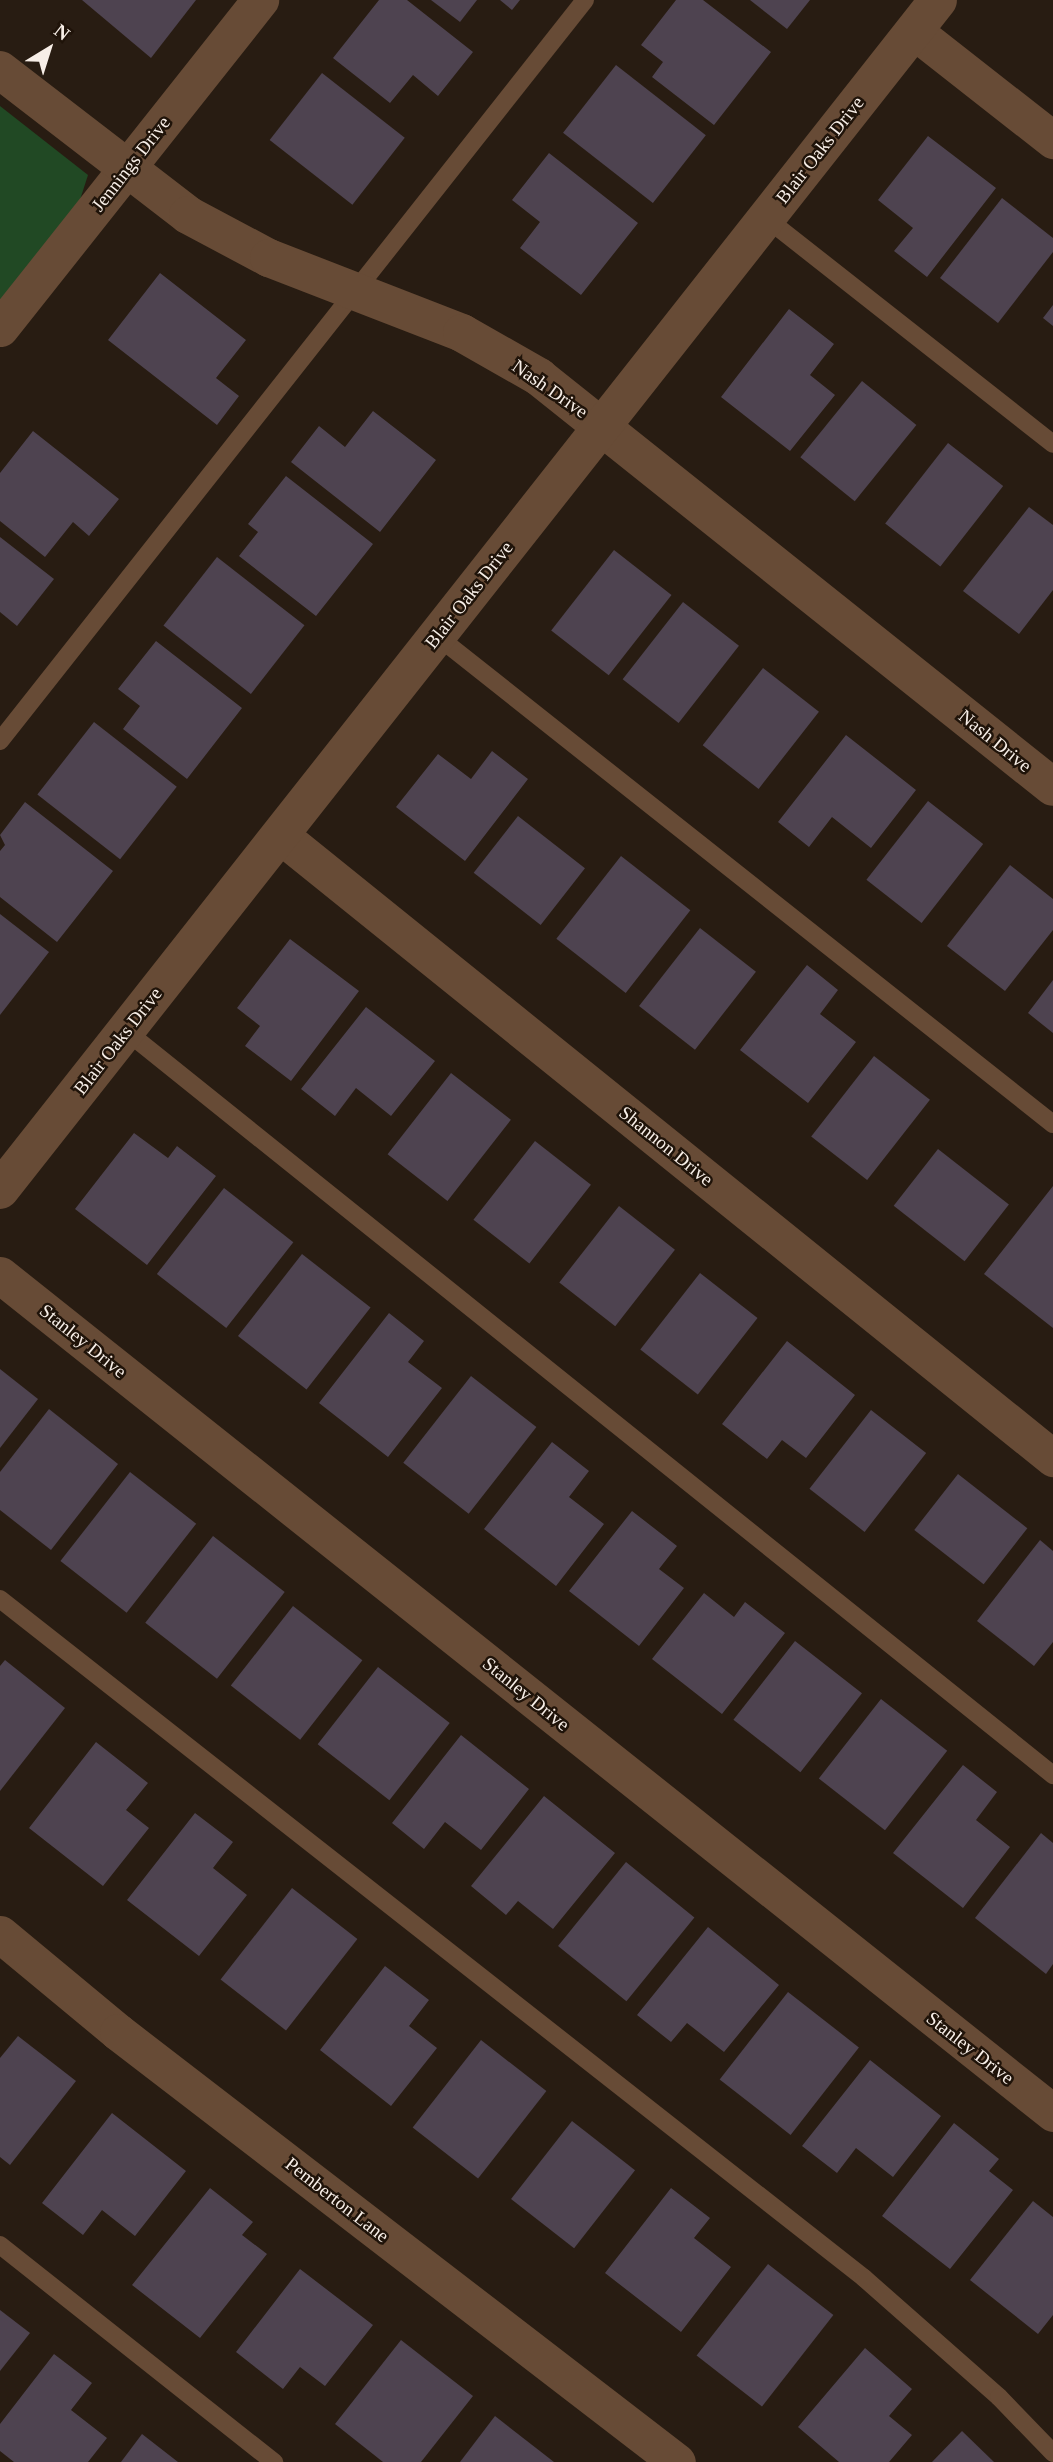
<!DOCTYPE html>
<style>
body{margin:0}
#map{position:relative;width:1053px;height:2462px;overflow:hidden;background:#281c12;font-family:"Times New Roman",serif}
div>[style]{position:absolute}
.green>*{inset:0;background:#214924}
.building>*{inset:0;background:#4e4350;transform-origin:0 0}
.service>*{height:18px;margin:-9px;padding:0 9px;transform-origin:9px;border-radius:9px;background:#674b36}
.minor>*{height:37px;margin:-18.5px;padding:0 18.5px;transform-origin:18.5px;border-radius:18.5px;background:#674b36}
.tertiary>*{height:38px;margin:-19px;padding:0 19px;transform-origin:19px;border-radius:19px;background:#674b36}
span{translate:-50% -50%;white-space:nowrap;text-align:center;line-height:1.15;-webkit-text-stroke:5px #1f1309;paint-order:stroke}
.street-label{font-size:19px;color:#f7eee7}
.north{position:absolute;left:14px;top:14px;width:70px;height:70px;-webkit-text-stroke:5px #1f1309;paint-order:stroke;rotate:38deg;font-size:19px;font-weight:700;line-height:28px;text-align:center;color:#f7eee7}
.north::after{content:'';display:block;margin:auto;width:24px;height:32px;background:#f7eee7;clip-path:polygon(50% 0,100% 100%,50% 72%,0 100%)}
</style>
<div id="map">
<div class="green">
<i style="clip-path:polygon(0 106px,88px 175px,79px 203px,0 303px)"></i>
</div>
<div class="building">
<i style="clip-path:polygon(82px 0,196px 0,151px 58px)"></i>
<i style="clip-path:polygon(379px 0,407px 0,473px 52px,438px 96px,413px 75px,390px 103px,333px 58px)"></i>
<i style="clip-path:polygon(431px 0,477px 0,460px 22px)"></i>
<i style="clip-path:polygon(500px 0,520px 0,512px 10px)"></i>
<i style="clip-path:polygon(676px 0,703px 0,771px 52px,714px 125px,652px 77px,663px 62px,641px 45px)"></i>
<i style="clip-path:polygon(750px 0,810px 0,787px 29px)"></i>
<i style="left:616px;top:65px;width:114px;height:86px;rotate:38deg"></i>
<i style="left:322px;top:73px;width:105px;height:85px;rotate:38deg"></i>
<i style="clip-path:polygon(928px 136px,996px 188px,927px 277px,894px 251px,913px 228px,878px 200px)"></i>
<i style="clip-path:polygon(549px 153px,638px 223px,581px 295px,520px 248px,540px 222px,512px 200px)"></i>
<i style="clip-path:polygon(1002px 198px,1053px 238px,1053px 252px,998px 323px,940px 278px)"></i>
<i style="clip-path:polygon(160px 273px,246px 340px,216px 378px,239px 396px,217px 425px,108px 340px)"></i>
<i style="clip-path:polygon(1053px 305px,1053px 326px,1043px 318px)"></i>
<i style="clip-path:polygon(789px 309px,834px 344px,810px 375px,835px 395px,790px 451px,721px 397px)"></i>
<i style="left:862px;top:381px;width:70px;height:98px;rotate:39deg"></i>
<i style="clip-path:polygon(373px 411px,436px 460px,380px 532px,291px 462px,319px 426px,345px 447px)"></i>
<i style="clip-path:polygon(33px 431px,119px 499px,89px 536px,73px 522px,45px 557px,0 521px,0 473px)"></i>
<i style="left:948px;top:443px;width:70px;height:102px;rotate:38deg"></i>
<i style="clip-path:polygon(286px 476px,373px 544px,316px 616px,239px 556px,258px 532px,248px 524px)"></i>
<i style="clip-path:polygon(1029px 507px,1053px 525px,1053px 590px,1019px 634px,963px 591px)"></i>
<i style="clip-path:polygon(0 537px,54px 579px,17px 626px,0 612px)"></i>
<i style="left:614px;top:550px;width:73px;height:102px;rotate:38deg"></i>
<i style="left:217px;top:557px;width:111px;height:87px;rotate:38deg"></i>
<i style="left:683px;top:602px;width:71px;height:98px;rotate:38deg"></i>
<i style="clip-path:polygon(156px 641px,242px 708px,187px 779px,123px 729px,140px 706px,118px 689px)"></i>
<i style="left:763px;top:668px;width:71px;height:98px;rotate:38deg"></i>
<i style="left:94px;top:722px;width:105px;height:92px;rotate:38deg"></i>
<i style="clip-path:polygon(846px 735px,916px 790px,871px 848px,832px 817px,809px 847px,778px 822px)"></i>
<i style="clip-path:polygon(492px 751px,528px 779px,465px 861px,396px 807px,438px 754px,471px 779px)"></i>
<i style="left:928px;top:801px;width:70px;height:100px;rotate:38deg"></i>
<i style="clip-path:polygon(25px 802px,113px 871px,57px 942px,0 897px,0 851px,5px 845px,0 835px)"></i>
<i style="left:518px;top:816px;width:85px;height:72px;rotate:38deg"></i>
<i style="left:621px;top:856px;width:88px;height:105px;rotate:38deg"></i>
<i style="clip-path:polygon(1010px 865px,1053px 899px,1053px 930px,1005px 991px,947px 946px)"></i>
<i style="clip-path:polygon(0 914px,49px 952px,0 1015px)"></i>
<i style="left:700px;top:928px;width:71px;height:99px;rotate:38deg"></i>
<i style="clip-path:polygon(290px 939px,359px 991px,291px 1081px,245px 1046px,260px 1026px,237px 1008px)"></i>
<i style="clip-path:polygon(807px 965px,838px 990px,820px 1014px,856px 1042px,808px 1103px,740px 1050px)"></i>
<i style="clip-path:polygon(1053px 980px,1053px 1033px,1028px 1013px)"></i>
<i style="clip-path:polygon(366px 1007px,435px 1061px,391px 1116px,356px 1088px,335px 1116px,301px 1089px)"></i>
<i style="left:874px;top:1056px;width:71px;height:102px;rotate:38deg"></i>
<i style="left:451px;top:1073px;width:76px;height:103px;rotate:38deg"></i>
<i style="clip-path:polygon(134px 1133px,168px 1158px,177px 1146px,216px 1176px,147px 1265px,75px 1209px)"></i>
<i style="left:535px;top:1141px;width:71px;height:100px;rotate:38deg"></i>
<i style="left:938px;top:1149px;width:90px;height:72px;rotate:38deg"></i>
<i style="clip-path:polygon(1053px 1186px,1053px 1328px,984px 1274px)"></i>
<i style="left:224px;top:1188px;width:88px;height:109px;rotate:38deg"></i>
<i style="left:619px;top:1206px;width:71px;height:97px;rotate:38deg"></i>
<i style="left:302px;top:1254px;width:87px;height:104px;rotate:38deg"></i>
<i style="left:700px;top:1273px;width:73px;height:97px;rotate:38deg"></i>
<i style="clip-path:polygon(389px 1313px,424px 1341px,408px 1362px,442px 1388px,388px 1457px,319px 1403px)"></i>
<i style="clip-path:polygon(787px 1341px,855px 1395px,806px 1458px,782px 1440px,767px 1459px,722px 1424px)"></i>
<i style="clip-path:polygon(0 1369px,38px 1399px,0 1448px)"></i>
<i style="left:471px;top:1376px;width:83px;height:110px;rotate:38deg"></i>
<i style="clip-path:polygon(49px 1409px,118px 1464px,51px 1550px,0 1510px,0 1472px)"></i>
<i style="left:871px;top:1410px;width:70px;height:100px;rotate:38deg"></i>
<i style="clip-path:polygon(552px 1442px,589px 1471px,569px 1497px,604px 1524px,556px 1586px,484px 1529px)"></i>
<i style="left:130px;top:1472px;width:84px;height:113px;rotate:38deg"></i>
<i style="left:958px;top:1474px;width:88px;height:71px;rotate:38deg"></i>
<i style="clip-path:polygon(632px 1511px,677px 1546px,659px 1569px,684px 1588px,639px 1646px,569px 1591px)"></i>
<i style="left:213px;top:1536px;width:91px;height:110px;rotate:38deg"></i>
<i style="clip-path:polygon(1040px 1540px,1053px 1551px,1053px 1642px,1034px 1666px,977px 1621px)"></i>
<i style="clip-path:polygon(704px 1593px,734px 1617px,745px 1602px,785px 1633px,722px 1714px,652px 1659px)"></i>
<i style="left:293px;top:1606px;width:88px;height:101px;rotate:38deg"></i>
<i style="left:795px;top:1641px;width:85px;height:100px;rotate:38deg"></i>
<i style="clip-path:polygon(5px 1660px,65px 1708px,0 1791px,0 1666px)"></i>
<i style="left:378px;top:1667px;width:91px;height:98px;rotate:38deg"></i>
<i style="left:881px;top:1699px;width:84px;height:101px;rotate:38deg"></i>
<i style="clip-path:polygon(461px 1735px,529px 1789px,481px 1850px,445px 1822px,424px 1849px,392px 1823px)"></i>
<i style="clip-path:polygon(96px 1742px,148px 1783px,126px 1810px,149px 1828px,103px 1886px,29px 1828px)"></i>
<i style="clip-path:polygon(963px 1765px,997px 1792px,976px 1820px,1010px 1847px,963px 1908px,893px 1853px)"></i>
<i style="clip-path:polygon(544px 1796px,615px 1853px,553px 1929px,518px 1901px,506px 1915px,471px 1886px)"></i>
<i style="clip-path:polygon(195px 1813px,233px 1842px,213px 1868px,247px 1895px,199px 1956px,127px 1900px)"></i>
<i style="clip-path:polygon(1041px 1833px,1053px 1843px,1053px 1964px,1046px 1974px,975px 1918px)"></i>
<i style="left:626px;top:1862px;width:88px;height:108px;rotate:39deg"></i>
<i style="left:292px;top:1888px;width:83px;height:116px;rotate:38deg"></i>
<i style="clip-path:polygon(708px 1927px,779px 1985px,724px 2052px,687px 2023px,671px 2042px,637px 2015px)"></i>
<i style="clip-path:polygon(385px 1966px,429px 2000px,409px 2026px,437px 2048px,391px 2106px,320px 2050px)"></i>
<i style="left:788px;top:1992px;width:90px;height:111px;rotate:38deg"></i>
<i style="clip-path:polygon(18px 2036px,76px 2081px,10px 2165px,0 2157px,0 2058px)"></i>
<i style="left:481px;top:2040px;width:83px;height:111px;rotate:38deg"></i>
<i style="clip-path:polygon(870px 2060px,941px 2116px,893px 2177px,856px 2148px,837px 2173px,802px 2146px)"></i>
<i style="clip-path:polygon(112px 2113px,186px 2171px,135px 2236px,102px 2210px,83px 2235px,42px 2203px)"></i>
<i style="left:572px;top:2121px;width:80px;height:99px;rotate:38deg"></i>
<i style="clip-path:polygon(954px 2123px,999px 2159px,989px 2171px,1013px 2190px,950px 2269px,882px 2216px)"></i>
<i style="clip-path:polygon(210px 2188px,253px 2222px,242px 2235px,267px 2254px,200px 2338px,132px 2285px)"></i>
<i style="clip-path:polygon(671px 2188px,710px 2218px,694px 2238px,731px 2267px,681px 2332px,605px 2273px)"></i>
<i style="clip-path:polygon(1033px 2201px,1053px 2217px,1053px 2315px,1038px 2334px,970px 2280px)"></i>
<i style="left:768px;top:2264px;width:83px;height:116px;rotate:38deg"></i>
<i style="clip-path:polygon(300px 2269px,373px 2325px,325px 2386px,300px 2367px,283px 2389px,236px 2352px)"></i>
<i style="clip-path:polygon(0 2310px,30px 2333px,0 2371px)"></i>
<i style="clip-path:polygon(401px 2340px,473px 2396px,421px 2462px,383px 2462px,335px 2424px)"></i>
<i style="clip-path:polygon(865px 2348px,912px 2389px,889px 2416px,912px 2435px,889px 2462px,839px 2462px,798px 2427px)"></i>
<i style="clip-path:polygon(54px 2354px,92px 2383px,71px 2410px,107px 2438px,88px 2462px,14px 2462px,0 2451px,0 2424px)"></i>
<i style="clip-path:polygon(495px 2416px,554px 2462px,460px 2462px)"></i>
<i style="clip-path:polygon(962px 2431px,994px 2462px,932px 2462px)"></i>
<i style="clip-path:polygon(142px 2434px,178px 2462px,121px 2462px)"></i>
</div>
<div class="service">
<i style="left:766px;top:218px;width:365px;rotate:38.2deg"></i>
<i style="left:437px;top:636px;width:786px;rotate:38.39deg"></i>
<i style="left:0;top:741px;width:944px;rotate:-51.71deg"></i>
<i style="left:126px;top:1031px;width:1189px;rotate:38.75deg"></i>
<i style="left:0;top:1599px;width:1099px;rotate:38.16deg"></i>
<i style="left:864px;top:2278px;width:180px;rotate:41.4deg"></i>
<i style="left:999px;top:2397px;width:78px;rotate:46deg"></i>
<i style="left:0;top:2245px;width:350px;rotate:38.4deg"></i>
</div>
<div class="minor">
<i style="left:914px;top:31px;width:177px;rotate:38.1deg"></i>
<i style="left:0;top:328px;width:419px;rotate:-51.6deg"></i>
<i style="left:280px;top:835px;width:993px;rotate:38.87deg"></i>
<i style="left:0;top:1275px;width:1346px;rotate:38.51deg"></i>
<i style="left:0;top:1934px;width:153px;rotate:39.7deg"></i>
<i style="left:118px;top:2032px;width:705px;rotate:37.57deg"></i>
</div>
<div class="tertiary">
<i style="left:0;top:70px;width:237px;rotate:37.6deg"></i>
<i style="left:188px;top:215px;width:92px;rotate:28deg"></i>
<i style="left:269px;top:258px;width:207px;rotate:21.2deg"></i>
<i style="left:462px;top:333px;width:89px;rotate:29.7deg"></i>
<i style="left:539px;top:377px;width:657px;rotate:38.58deg"></i>
<i style="left:0;top:1190px;width:1515px;rotate:-51.75deg"></i>
</div>
<div class="street-label">
<span style="left:820px;top:150px;rotate:-52deg">Blair Oaks Drive</span>
<span style="left:131px;top:164px;rotate:-52deg">Jennings Drive</span>
<span style="left:550px;top:389px;rotate:35deg">Nash Drive</span>
<span style="left:469px;top:595px;rotate:-52deg">Blair Oaks Drive</span>
<span style="left:995px;top:741px;rotate:39deg">Nash Drive</span>
<span style="left:118px;top:1041px;rotate:-52deg">Blair Oaks Drive</span>
<span style="left:666px;top:1146px;rotate:39deg">Shannon Drive</span>
<span style="left:83px;top:1341px;rotate:39deg">Stanley Drive</span>
<span style="left:526px;top:1694px;rotate:39deg">Stanley Drive</span>
<span style="left:970px;top:2048px;rotate:38deg">Stanley Drive</span>
<span style="left:337px;top:2200px;rotate:38deg">Pemberton Lane</span>
</div>
<div class="north">N</div>
</div>
